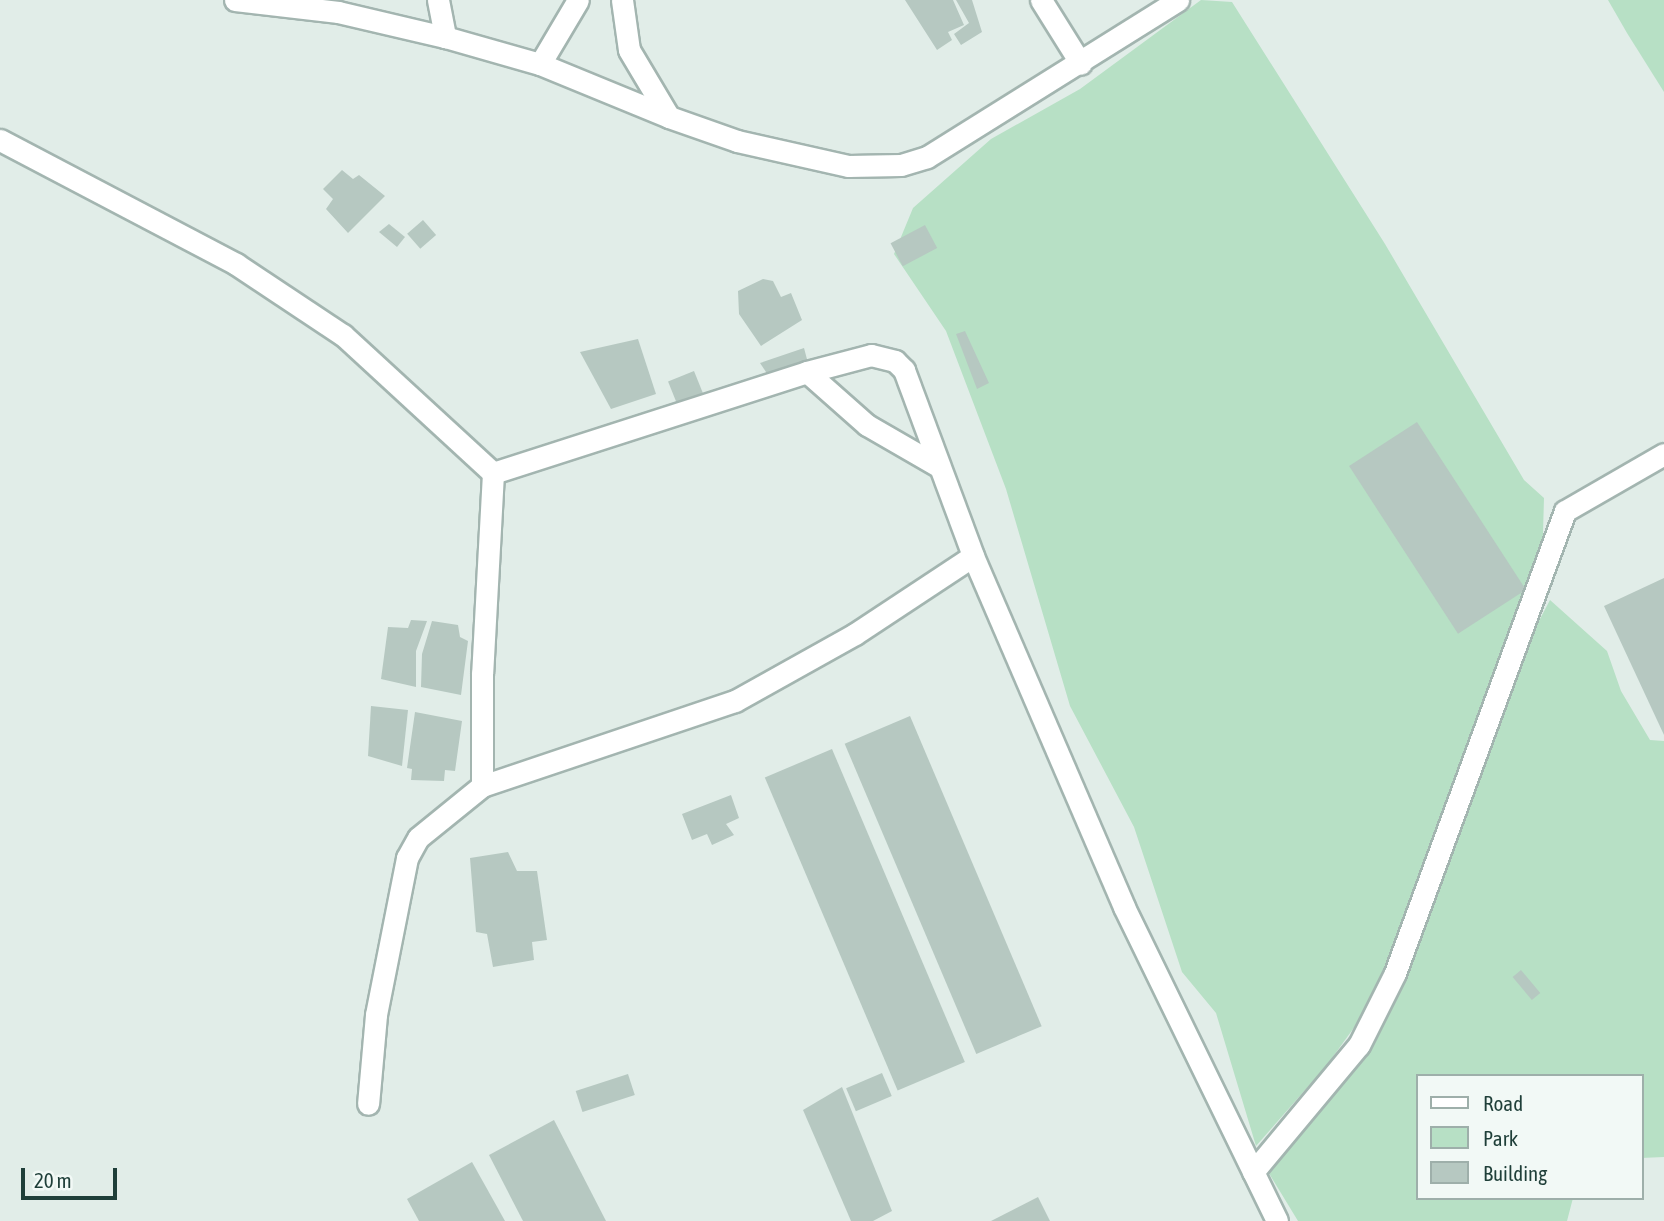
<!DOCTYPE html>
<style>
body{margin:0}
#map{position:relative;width:1664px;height:1221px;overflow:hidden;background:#e1ede8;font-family:"Asap Condensed",sans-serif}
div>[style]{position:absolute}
.green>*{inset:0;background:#b7e0c5}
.building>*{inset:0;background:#b6c8c1;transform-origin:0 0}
.roads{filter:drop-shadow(2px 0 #a3b5b0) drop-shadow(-2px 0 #a3b5b0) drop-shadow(0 2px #a3b5b0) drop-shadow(0 -2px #a3b5b0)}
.street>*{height:21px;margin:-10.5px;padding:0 10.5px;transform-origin:10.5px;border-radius:10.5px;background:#fff}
.secondary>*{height:21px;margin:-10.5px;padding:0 10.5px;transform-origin:10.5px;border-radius:10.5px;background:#fff}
span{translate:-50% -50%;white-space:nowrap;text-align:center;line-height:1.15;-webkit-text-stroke:6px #f2f9f6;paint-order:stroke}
.legend{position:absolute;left:1416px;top:1074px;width:228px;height:126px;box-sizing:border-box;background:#f2f9f6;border:2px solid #9eafaa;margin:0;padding:9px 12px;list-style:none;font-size:21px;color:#1f3f39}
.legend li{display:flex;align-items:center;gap:14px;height:35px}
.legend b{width:35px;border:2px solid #9eafaa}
.scale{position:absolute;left:21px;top:1168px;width:96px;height:32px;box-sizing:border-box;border:4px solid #1f3f39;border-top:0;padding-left:9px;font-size:21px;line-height:24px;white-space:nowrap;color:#1f3f39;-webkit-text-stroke:5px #f2f9f6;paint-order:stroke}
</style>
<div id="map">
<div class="green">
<i style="clip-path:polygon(1201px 0,1232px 2px,1385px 244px,1524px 480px,1544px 498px,1542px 568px,1410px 914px,1371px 1004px,1327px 1065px,1256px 1146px,1216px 1013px,1182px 972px,1134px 827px,1070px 706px,1006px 489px,946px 331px,894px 254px,913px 208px,991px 139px,1080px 89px)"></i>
<i style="clip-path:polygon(1608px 0,1664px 0,1664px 92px,1627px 33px)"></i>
<i style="clip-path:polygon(1550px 600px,1607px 651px,1621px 691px,1650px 740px,1664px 741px,1664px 1157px,1641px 1158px,1641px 1076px,1417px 1076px,1417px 1198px,1573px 1198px,1567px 1221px,1298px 1221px,1264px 1165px,1391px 995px,1440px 882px,1516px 664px)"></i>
</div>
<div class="building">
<i style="clip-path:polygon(905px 0,953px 0,964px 25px,948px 32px,952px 40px,937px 50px)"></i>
<i style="clip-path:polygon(956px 0,972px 0,982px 32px,961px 45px,954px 34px,969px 23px)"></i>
<i style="clip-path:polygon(342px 170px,353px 179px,359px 175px,385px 196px,348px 233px,326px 209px,333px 199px,323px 189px)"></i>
<i style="left:423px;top:220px;width:20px;height:21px;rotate:49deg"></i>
<i style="clip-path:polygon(389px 224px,405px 237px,397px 247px,379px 232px)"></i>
<i style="left:925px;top:225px;width:26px;height:39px;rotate:62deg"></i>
<i style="clip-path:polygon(763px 279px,773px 281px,781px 297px,791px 293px,802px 320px,761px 346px,739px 314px,738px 291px)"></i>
<i style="clip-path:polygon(965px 331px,989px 383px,977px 389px,956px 334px)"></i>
<i style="clip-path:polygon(638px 339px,656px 394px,611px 409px,580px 352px)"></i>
<i style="clip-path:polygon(804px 348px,808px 363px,770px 378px,760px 363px)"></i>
<i style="left:694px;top:371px;width:29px;height:28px;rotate:68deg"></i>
<i style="left:1417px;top:422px;width:200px;height:81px;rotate:57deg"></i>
<i style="clip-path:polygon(1664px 578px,1664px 735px,1604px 606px)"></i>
<i style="clip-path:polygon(411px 620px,427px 621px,416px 651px,416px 687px,381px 679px,388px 627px,408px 628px)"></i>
<i style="clip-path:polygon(432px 621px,458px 625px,460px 637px,468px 641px,461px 695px,421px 687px,422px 654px)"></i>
<i style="clip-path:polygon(371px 706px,408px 710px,402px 766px,368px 756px)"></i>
<i style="clip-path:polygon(415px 712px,462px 721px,455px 771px,445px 770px,444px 781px,411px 780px,412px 769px,407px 768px)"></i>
<i style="left:910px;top:716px;width:337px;height:71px;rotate:67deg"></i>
<i style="left:832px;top:749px;width:340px;height:73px;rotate:67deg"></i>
<i style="clip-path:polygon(731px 795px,739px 818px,726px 824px,734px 835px,712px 845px,707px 834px,692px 840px,682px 814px)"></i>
<i style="clip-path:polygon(508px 852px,517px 871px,537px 871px,547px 940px,532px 942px,534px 960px,493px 967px,487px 934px,476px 932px,470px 858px)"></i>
<i style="left:1521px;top:970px;width:30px;height:11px;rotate:50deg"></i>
<i style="left:882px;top:1073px;width:25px;height:39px;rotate:67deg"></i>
<i style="left:628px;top:1074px;width:22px;height:55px;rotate:72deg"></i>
<i style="clip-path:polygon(842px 1087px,892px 1211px,873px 1221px,851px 1221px,803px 1110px)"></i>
<i style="clip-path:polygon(554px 1120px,606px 1221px,523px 1221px,489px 1155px)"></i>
<i style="clip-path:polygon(472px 1162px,505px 1221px,419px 1221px,407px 1199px)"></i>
<i style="clip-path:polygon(1038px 1197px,1050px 1221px,991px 1221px)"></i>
</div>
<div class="roads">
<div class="street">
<i style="left:438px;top:0;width:38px;rotate:79deg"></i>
<i style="left:1041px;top:0;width:75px;rotate:58deg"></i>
<i style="left:669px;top:117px;width:72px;rotate:19.4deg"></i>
<i style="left:737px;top:141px;width:114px;rotate:12.7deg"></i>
<i style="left:848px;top:166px;width:53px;rotate:-1.1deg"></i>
<i style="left:901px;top:165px;width:27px;rotate:-17deg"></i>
<i style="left:927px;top:157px;width:296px;rotate:-32deg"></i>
<i style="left:0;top:140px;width:267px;rotate:27.7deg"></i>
<i style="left:236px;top:264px;width:128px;rotate:33.6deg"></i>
<i style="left:343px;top:335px;width:204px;rotate:42.6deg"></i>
<i style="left:493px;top:473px;width:200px;rotate:93.1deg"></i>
<i style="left:482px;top:673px;width:113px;rotate:90deg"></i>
<i style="left:482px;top:786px;width:82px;rotate:140.9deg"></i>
<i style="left:418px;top:838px;width:23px;rotate:119deg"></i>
<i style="left:407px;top:858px;width:160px;rotate:101.2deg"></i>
<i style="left:376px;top:1015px;width:89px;rotate:95.1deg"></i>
<i style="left:807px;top:372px;width:80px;rotate:41.5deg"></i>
<i style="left:867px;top:425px;width:82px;rotate:30deg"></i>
<i style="left:493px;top:473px;width:330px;rotate:-17.8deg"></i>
<i style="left:807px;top:372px;width:66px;rotate:-14.9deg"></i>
<i style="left:871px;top:355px;width:25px;rotate:14deg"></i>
<i style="left:895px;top:361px;width:13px;rotate:45deg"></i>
<i style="left:904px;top:370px;width:198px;rotate:69.6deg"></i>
<i style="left:973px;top:556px;width:382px;rotate:66.7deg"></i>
<i style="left:1124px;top:907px;width:349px;rotate:64deg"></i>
<i style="left:482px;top:786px;width:267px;rotate:-18.6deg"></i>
<i style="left:735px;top:701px;width:137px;rotate:-29.2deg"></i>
<i style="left:855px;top:634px;width:141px;rotate:-33.5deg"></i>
<i style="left:1253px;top:1172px;width:165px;rotate:-50.2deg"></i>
<i style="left:1359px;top:1045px;width:80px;rotate:-63.4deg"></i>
<i style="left:1395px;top:973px;width:492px;rotate:-69.8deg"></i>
<i style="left:1565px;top:511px;width:114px;rotate:-29.9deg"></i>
</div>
<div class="secondary">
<i style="left:235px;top:0;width:104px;rotate:6.6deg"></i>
<i style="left:338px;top:12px;width:110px;rotate:13.2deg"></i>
<i style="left:445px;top:37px;width:99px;rotate:15.9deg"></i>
<i style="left:540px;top:64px;width:139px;rotate:22.3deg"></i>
<i style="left:622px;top:0;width:50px;rotate:82deg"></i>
<i style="left:629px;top:50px;width:78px;rotate:59.2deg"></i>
<i style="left:540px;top:64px;width:74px;rotate:-59.3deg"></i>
</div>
</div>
<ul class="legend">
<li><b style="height:9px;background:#fff"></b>Road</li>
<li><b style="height:19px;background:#b7e0c5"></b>Park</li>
<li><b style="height:19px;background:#b6c8c1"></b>Building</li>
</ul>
<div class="scale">20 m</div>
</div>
